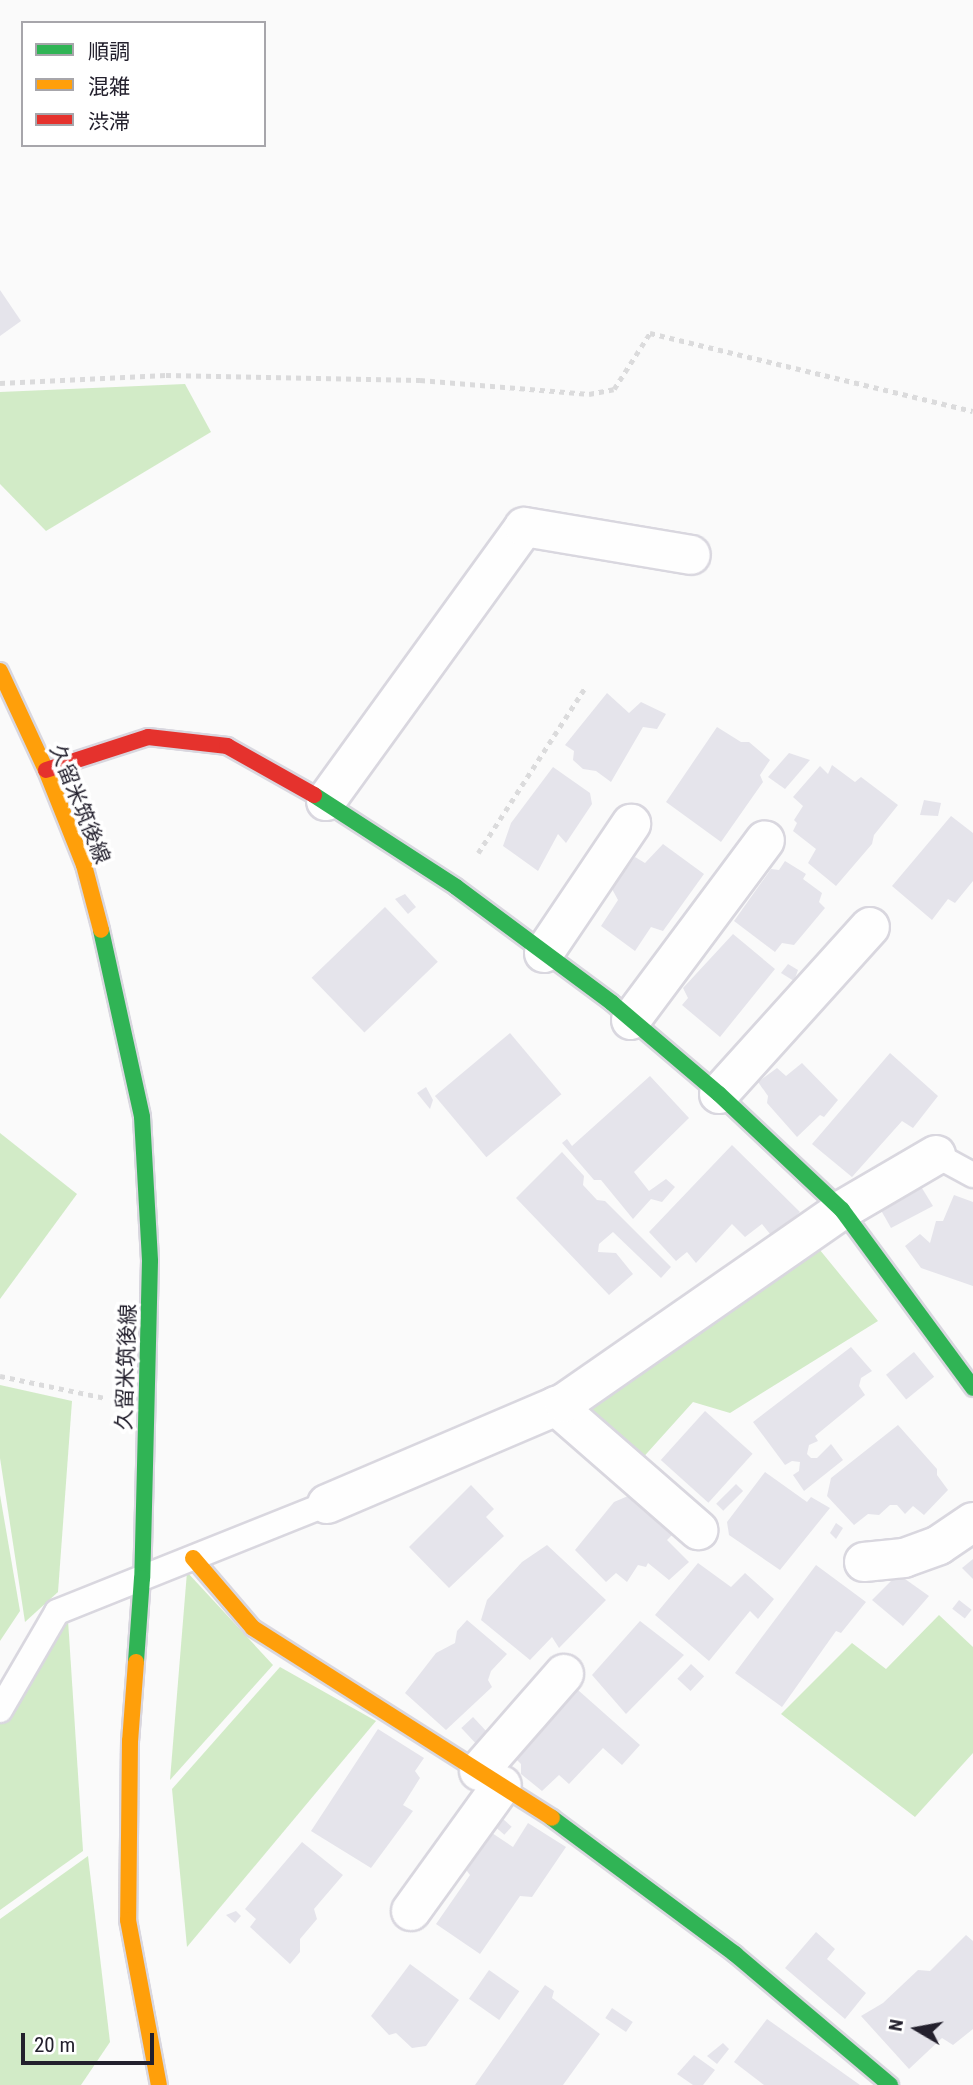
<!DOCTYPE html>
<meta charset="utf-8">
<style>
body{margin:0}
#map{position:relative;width:973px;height:2085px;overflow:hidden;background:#fafafa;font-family:"Roboto Condensed","Noto Sans JP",sans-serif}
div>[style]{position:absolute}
.green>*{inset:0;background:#d2ebc7}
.building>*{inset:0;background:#e5e4eb;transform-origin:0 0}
.path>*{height:4.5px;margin-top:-2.25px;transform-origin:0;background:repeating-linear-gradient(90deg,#dbdbdc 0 5px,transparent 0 10px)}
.roads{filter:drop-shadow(2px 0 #d9d7df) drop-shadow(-2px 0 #d9d7df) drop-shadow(0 2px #d9d7df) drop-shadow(0 -2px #d9d7df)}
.lane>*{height:24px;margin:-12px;padding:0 12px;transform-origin:12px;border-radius:12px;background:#fefefe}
.street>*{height:38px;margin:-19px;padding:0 19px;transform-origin:19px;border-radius:19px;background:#fefefe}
.fast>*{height:16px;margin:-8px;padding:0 8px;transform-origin:8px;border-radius:8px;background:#30b455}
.slow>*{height:16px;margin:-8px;padding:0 8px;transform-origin:8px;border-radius:8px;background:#ff9f0a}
.jam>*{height:16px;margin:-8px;padding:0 8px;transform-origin:8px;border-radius:8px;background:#e5322d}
span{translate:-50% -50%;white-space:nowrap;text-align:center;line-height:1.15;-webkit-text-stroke:7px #fff;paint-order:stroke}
.street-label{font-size:21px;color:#23202d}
.legend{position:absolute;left:21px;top:21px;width:245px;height:126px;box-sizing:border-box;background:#fff;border:2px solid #a7a6ab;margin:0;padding:9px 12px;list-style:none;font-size:21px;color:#23202d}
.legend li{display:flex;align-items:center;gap:14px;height:35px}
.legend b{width:35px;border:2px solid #a7a6ab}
.north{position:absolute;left:882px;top:1994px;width:70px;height:70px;-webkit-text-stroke:5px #fff;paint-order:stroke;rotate:280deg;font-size:19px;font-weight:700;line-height:28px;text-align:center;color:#23202d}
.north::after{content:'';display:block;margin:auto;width:24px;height:32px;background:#23202d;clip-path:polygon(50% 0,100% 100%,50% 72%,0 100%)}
.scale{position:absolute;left:21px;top:2033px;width:133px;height:32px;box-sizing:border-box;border:4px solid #23202d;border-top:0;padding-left:9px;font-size:21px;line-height:24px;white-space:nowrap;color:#23202d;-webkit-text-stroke:5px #fff;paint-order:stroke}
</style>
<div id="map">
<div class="green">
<i style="clip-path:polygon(185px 384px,211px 432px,46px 531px,0 484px,0 392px)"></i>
<i style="clip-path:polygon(0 1133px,77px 1194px,0 1299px)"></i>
<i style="clip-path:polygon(815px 1244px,878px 1321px,730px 1413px,693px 1402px,639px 1462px,578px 1414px)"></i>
<i style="clip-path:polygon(0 1385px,72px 1401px,58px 1592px,25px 1622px,0 1458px)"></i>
<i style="clip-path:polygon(0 1495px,20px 1611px,0 1641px)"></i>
<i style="clip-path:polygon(187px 1572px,273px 1665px,170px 1780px)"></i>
<i style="clip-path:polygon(939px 1615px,973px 1647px,973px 1753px,915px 1817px,781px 1714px,852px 1643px,886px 1669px)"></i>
<i style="clip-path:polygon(68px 1620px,83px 1851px,0 1910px,0 1702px)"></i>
<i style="clip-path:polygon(280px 1667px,376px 1721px,187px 1947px,172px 1789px)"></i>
<i style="clip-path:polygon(88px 1856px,110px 2042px,81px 2085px,0 2085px,0 1919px)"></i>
</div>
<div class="building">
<i style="clip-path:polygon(0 290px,21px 321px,0 336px)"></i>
<i style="clip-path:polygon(607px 693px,629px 713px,641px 702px,666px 714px,657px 729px,643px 727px,611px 782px,596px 771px,583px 769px,573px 760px,574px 751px,565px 745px)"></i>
<i style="clip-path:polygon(717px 727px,741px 742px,749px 742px,770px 760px,760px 775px,763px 782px,721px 842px,666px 802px)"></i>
<i style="clip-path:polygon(789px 753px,810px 760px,785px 789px,768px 777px)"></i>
<i style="clip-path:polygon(832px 765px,855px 782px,861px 777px,898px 805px,874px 835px,872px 844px,836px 886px,808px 863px,816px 849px,793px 831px,797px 823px,794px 820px,803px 806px,793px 797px,820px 766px,828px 774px)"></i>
<i style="clip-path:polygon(553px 767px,590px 793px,592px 804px,566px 843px,558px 834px,538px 871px,503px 846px,511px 823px)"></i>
<i style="clip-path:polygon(924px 800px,941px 803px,938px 816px,920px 815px)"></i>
<i style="clip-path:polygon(951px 816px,973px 833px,973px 881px,955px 903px,948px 899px,932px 920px,892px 886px)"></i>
<i style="clip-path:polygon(663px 844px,704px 874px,663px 931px,651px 927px,635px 951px,601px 926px,618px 900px,612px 889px,635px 857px,645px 863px)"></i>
<i style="clip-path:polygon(785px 861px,806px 874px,803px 879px,822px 893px,819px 902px,825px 908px,794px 945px,782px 943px,775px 952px,734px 921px,771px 869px,779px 870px)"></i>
<i style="clip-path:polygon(405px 894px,416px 907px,408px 914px,395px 899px)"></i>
<i style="left:385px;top:907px;width:76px;height:102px;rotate:46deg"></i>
<i style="clip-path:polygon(733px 934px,775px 969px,720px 1037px,682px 1005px,688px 998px,683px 988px)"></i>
<i style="clip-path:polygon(788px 964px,798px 970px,794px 981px,781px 973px)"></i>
<i style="left:510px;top:1033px;width:80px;height:98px;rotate:50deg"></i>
<i style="clip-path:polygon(890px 1053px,938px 1096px,913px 1128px,902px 1121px,852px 1177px,812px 1144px)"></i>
<i style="clip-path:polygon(802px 1063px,838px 1100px,824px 1117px,820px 1115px,797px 1137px,767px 1103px,768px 1096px,758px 1082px,777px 1068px,786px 1076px)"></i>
<i style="clip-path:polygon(650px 1076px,689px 1118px,634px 1172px,649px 1191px,666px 1179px,675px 1187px,662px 1202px,651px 1199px,633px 1219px,601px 1180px,594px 1180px,562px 1143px,567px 1139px,572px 1146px)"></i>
<i style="clip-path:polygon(426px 1087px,433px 1100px,430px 1109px,417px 1093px)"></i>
<i style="clip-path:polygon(732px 1145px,800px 1212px,774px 1239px,762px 1224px,745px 1237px,732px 1224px,696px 1263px,687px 1252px,676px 1261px,649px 1232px)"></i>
<i style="clip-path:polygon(562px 1152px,584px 1176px,583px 1185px,597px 1200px,605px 1201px,671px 1267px,661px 1278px,613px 1232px,599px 1244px,598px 1252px,616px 1253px,633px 1274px,609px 1295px,516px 1198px)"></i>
<i style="clip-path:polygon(917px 1180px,933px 1206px,891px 1228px,878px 1205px)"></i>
<i style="clip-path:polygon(954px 1195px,973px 1202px,973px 1286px,921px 1268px,905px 1246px,920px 1234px,930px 1243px,936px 1221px,943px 1221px)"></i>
<i style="clip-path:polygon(851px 1347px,872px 1371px,861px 1378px,859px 1386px,865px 1395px,815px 1436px,818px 1441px,809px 1445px,807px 1454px,811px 1458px,817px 1458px,831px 1444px,843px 1460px,804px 1491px,793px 1475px,799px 1471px,800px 1462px,792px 1461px,785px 1465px,753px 1422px)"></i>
<i style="left:914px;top:1352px;width:32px;height:36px;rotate:51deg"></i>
<i style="left:705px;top:1411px;width:64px;height:66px;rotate:42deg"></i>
<i style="clip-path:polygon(898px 1425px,937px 1469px,937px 1475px,948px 1490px,924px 1515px,913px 1506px,905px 1514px,897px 1505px,890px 1505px,879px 1515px,868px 1514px,854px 1525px,827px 1496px,831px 1478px)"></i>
<i style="clip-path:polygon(765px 1472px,807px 1502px,811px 1497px,830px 1508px,780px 1570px,729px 1535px,727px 1522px)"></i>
<i style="left:736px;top:1484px;width:10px;height:28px;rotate:45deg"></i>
<i style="clip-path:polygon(471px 1485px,494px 1509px,486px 1517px,504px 1536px,449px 1588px,409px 1547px)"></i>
<i style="clip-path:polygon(628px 1496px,674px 1533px,667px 1540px,689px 1562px,669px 1580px,648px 1563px,646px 1567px,638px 1565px,627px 1582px,616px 1573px,606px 1582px,575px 1550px,614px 1502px)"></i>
<i style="clip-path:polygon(836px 1523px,843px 1528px,836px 1539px,830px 1533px)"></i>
<i style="clip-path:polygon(547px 1545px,606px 1600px,559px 1648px,552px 1637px,530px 1660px,481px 1620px,487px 1600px,522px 1562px)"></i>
<i style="clip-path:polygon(973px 1559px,973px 1579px,962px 1568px)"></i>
<i style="clip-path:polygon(698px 1563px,731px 1587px,745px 1573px,774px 1599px,758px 1619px,750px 1611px,709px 1661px,655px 1615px)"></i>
<i style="clip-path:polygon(816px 1565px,866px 1602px,841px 1633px,836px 1631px,782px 1707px,735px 1673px)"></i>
<i style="clip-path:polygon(898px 1574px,929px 1596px,903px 1626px,872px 1600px)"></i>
<i style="left:959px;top:1600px;width:16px;height:11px;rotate:38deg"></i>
<i style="clip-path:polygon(467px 1620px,507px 1654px,491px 1671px,488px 1680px,492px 1687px,446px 1730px,405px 1693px,436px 1653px,455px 1643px,457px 1631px)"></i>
<i style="clip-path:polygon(640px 1621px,684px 1655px,626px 1714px,592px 1675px)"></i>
<i style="left:691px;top:1664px;width:18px;height:20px;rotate:43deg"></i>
<i style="clip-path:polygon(578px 1690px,640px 1745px,622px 1765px,603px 1748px,569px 1784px,559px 1775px,542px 1791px,521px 1774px,521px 1764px,515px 1758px)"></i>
<i style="left:473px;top:1717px;width:23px;height:16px;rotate:47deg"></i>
<i style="clip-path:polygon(378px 1729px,424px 1758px,415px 1771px,420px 1778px,403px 1805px,413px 1811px,371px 1868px,311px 1831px)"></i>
<i style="left:502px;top:1818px;width:13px;height:11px;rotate:42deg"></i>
<i style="clip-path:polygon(528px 1823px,566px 1847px,532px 1897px,520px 1896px,480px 1954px,436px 1924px,470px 1875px,464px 1867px,489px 1831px,513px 1847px)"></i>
<i style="clip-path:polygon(302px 1842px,343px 1875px,314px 1909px,317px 1919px,300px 1939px,300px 1952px,290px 1964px,250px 1927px,256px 1919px,245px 1909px)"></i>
<i style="clip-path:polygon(236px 1911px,241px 1916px,235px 1923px,226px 1915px)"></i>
<i style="clip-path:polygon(816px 1932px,835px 1949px,827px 1959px,866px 1993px,845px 2019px,785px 1968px)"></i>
<i style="clip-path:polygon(966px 1935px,973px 1941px,973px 2029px,953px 2045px,942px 2038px,909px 2069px,861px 2016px,883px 2003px,918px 1970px,930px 1971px)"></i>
<i style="clip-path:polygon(410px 1964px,459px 2000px,426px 2046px,412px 2048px,396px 2033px,389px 2035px,371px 2016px)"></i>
<i style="left:489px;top:1970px;width:37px;height:35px;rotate:35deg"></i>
<i style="clip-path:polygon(545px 1985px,554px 1991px,552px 1998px,600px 2034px,563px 2085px,475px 2085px)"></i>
<i style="left:612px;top:2008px;width:25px;height:12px;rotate:34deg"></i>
<i style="clip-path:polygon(767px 2019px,860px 2085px,764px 2085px,734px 2062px)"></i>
<i style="clip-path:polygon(723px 2043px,729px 2049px,717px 2064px,707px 2056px)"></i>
<i style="clip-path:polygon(694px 2055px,715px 2070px,703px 2085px,693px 2085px,677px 2074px)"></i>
</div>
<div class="path">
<i style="left:0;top:383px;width:166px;rotate:-2.8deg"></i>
<i style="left:166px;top:375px;width:254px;rotate:1.1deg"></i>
<i style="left:420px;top:380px;width:170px;rotate:4.7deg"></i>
<i style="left:589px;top:394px;width:25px;rotate:-11deg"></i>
<i style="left:614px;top:389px;width:67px;rotate:-57.3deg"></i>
<i style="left:650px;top:333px;width:332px;rotate:13.6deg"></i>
<i style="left:478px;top:853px;width:199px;rotate:-57.1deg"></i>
<i style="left:0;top:1376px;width:107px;rotate:11.8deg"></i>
</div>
<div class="roads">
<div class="lane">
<i style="left:936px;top:1155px;width:42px;rotate:28.4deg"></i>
<i style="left:0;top:1710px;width:113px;rotate:-59.8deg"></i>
<i style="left:57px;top:1612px;width:291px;rotate:-21.8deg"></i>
</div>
<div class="street">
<i style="left:326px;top:801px;width:338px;rotate:-54.1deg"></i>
<i style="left:524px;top:527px;width:169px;rotate:9.5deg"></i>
<i style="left:544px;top:953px;width:156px;rotate:-56deg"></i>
<i style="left:631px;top:1020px;width:224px;rotate:-53.3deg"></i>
<i style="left:719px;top:1094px;width:225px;rotate:-47.9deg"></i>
<i style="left:556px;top:1406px;width:189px;rotate:41.1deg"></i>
<i style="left:327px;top:1504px;width:258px;rotate:-23.1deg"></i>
<i style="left:564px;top:1403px;width:338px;rotate:-34.8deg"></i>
<i style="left:842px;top:1210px;width:109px;rotate:-30.3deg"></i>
<i style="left:864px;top:1562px;width:40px;rotate:-5.7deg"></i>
<i style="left:904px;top:1558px;width:37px;rotate:-20deg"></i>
<i style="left:939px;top:1545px;width:41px;rotate:-34.1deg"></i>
<i style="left:479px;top:1771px;width:129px;rotate:-48.8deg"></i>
<i style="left:411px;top:1911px;width:155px;rotate:-54.2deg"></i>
</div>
<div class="fast">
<i style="left:314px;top:795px;width:169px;rotate:32.9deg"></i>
<i style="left:456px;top:887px;width:194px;rotate:36.6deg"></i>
<i style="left:612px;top:1003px;width:140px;rotate:40.4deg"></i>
<i style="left:719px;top:1094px;width:169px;rotate:43.3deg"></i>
<i style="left:842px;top:1210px;width:221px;rotate:53.6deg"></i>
<i style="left:101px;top:930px;width:191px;rotate:77.6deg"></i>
<i style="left:142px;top:1117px;width:144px;rotate:86.8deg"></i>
<i style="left:150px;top:1261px;width:317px;rotate:91.4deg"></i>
<i style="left:142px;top:1578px;width:84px;rotate:94.1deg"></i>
<i style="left:552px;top:1818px;width:228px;rotate:36.6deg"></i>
<i style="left:735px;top:1954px;width:203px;rotate:40.2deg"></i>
</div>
<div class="slow">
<i style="left:0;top:671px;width:109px;rotate:65.1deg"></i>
<i style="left:46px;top:770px;width:102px;rotate:68.2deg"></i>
<i style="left:84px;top:865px;width:67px;rotate:75.3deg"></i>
<i style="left:193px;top:1558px;width:92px;rotate:49.4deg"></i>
<i style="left:253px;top:1628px;width:354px;rotate:32.4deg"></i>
<i style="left:136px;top:1662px;width:79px;rotate:94.3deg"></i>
<i style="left:130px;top:1741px;width:179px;rotate:90.6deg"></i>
<i style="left:128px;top:1920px;width:168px;rotate:79.4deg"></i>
</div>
<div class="jam">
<i style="left:46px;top:770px;width:107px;rotate:-17.9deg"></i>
<i style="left:148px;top:737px;width:80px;rotate:6.5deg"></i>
<i style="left:227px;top:746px;width:100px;rotate:29.4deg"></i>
</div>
</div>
<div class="street-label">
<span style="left:80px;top:804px;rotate:68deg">久留米筑後線</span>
<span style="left:126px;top:1367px;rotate:-88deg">久留米筑後線</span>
</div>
<ul class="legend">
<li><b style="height:9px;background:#30b455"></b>順調</li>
<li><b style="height:9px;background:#ff9f0a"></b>混雑</li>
<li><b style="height:9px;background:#e5322d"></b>渋滞</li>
</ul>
<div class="north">N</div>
<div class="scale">20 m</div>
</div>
